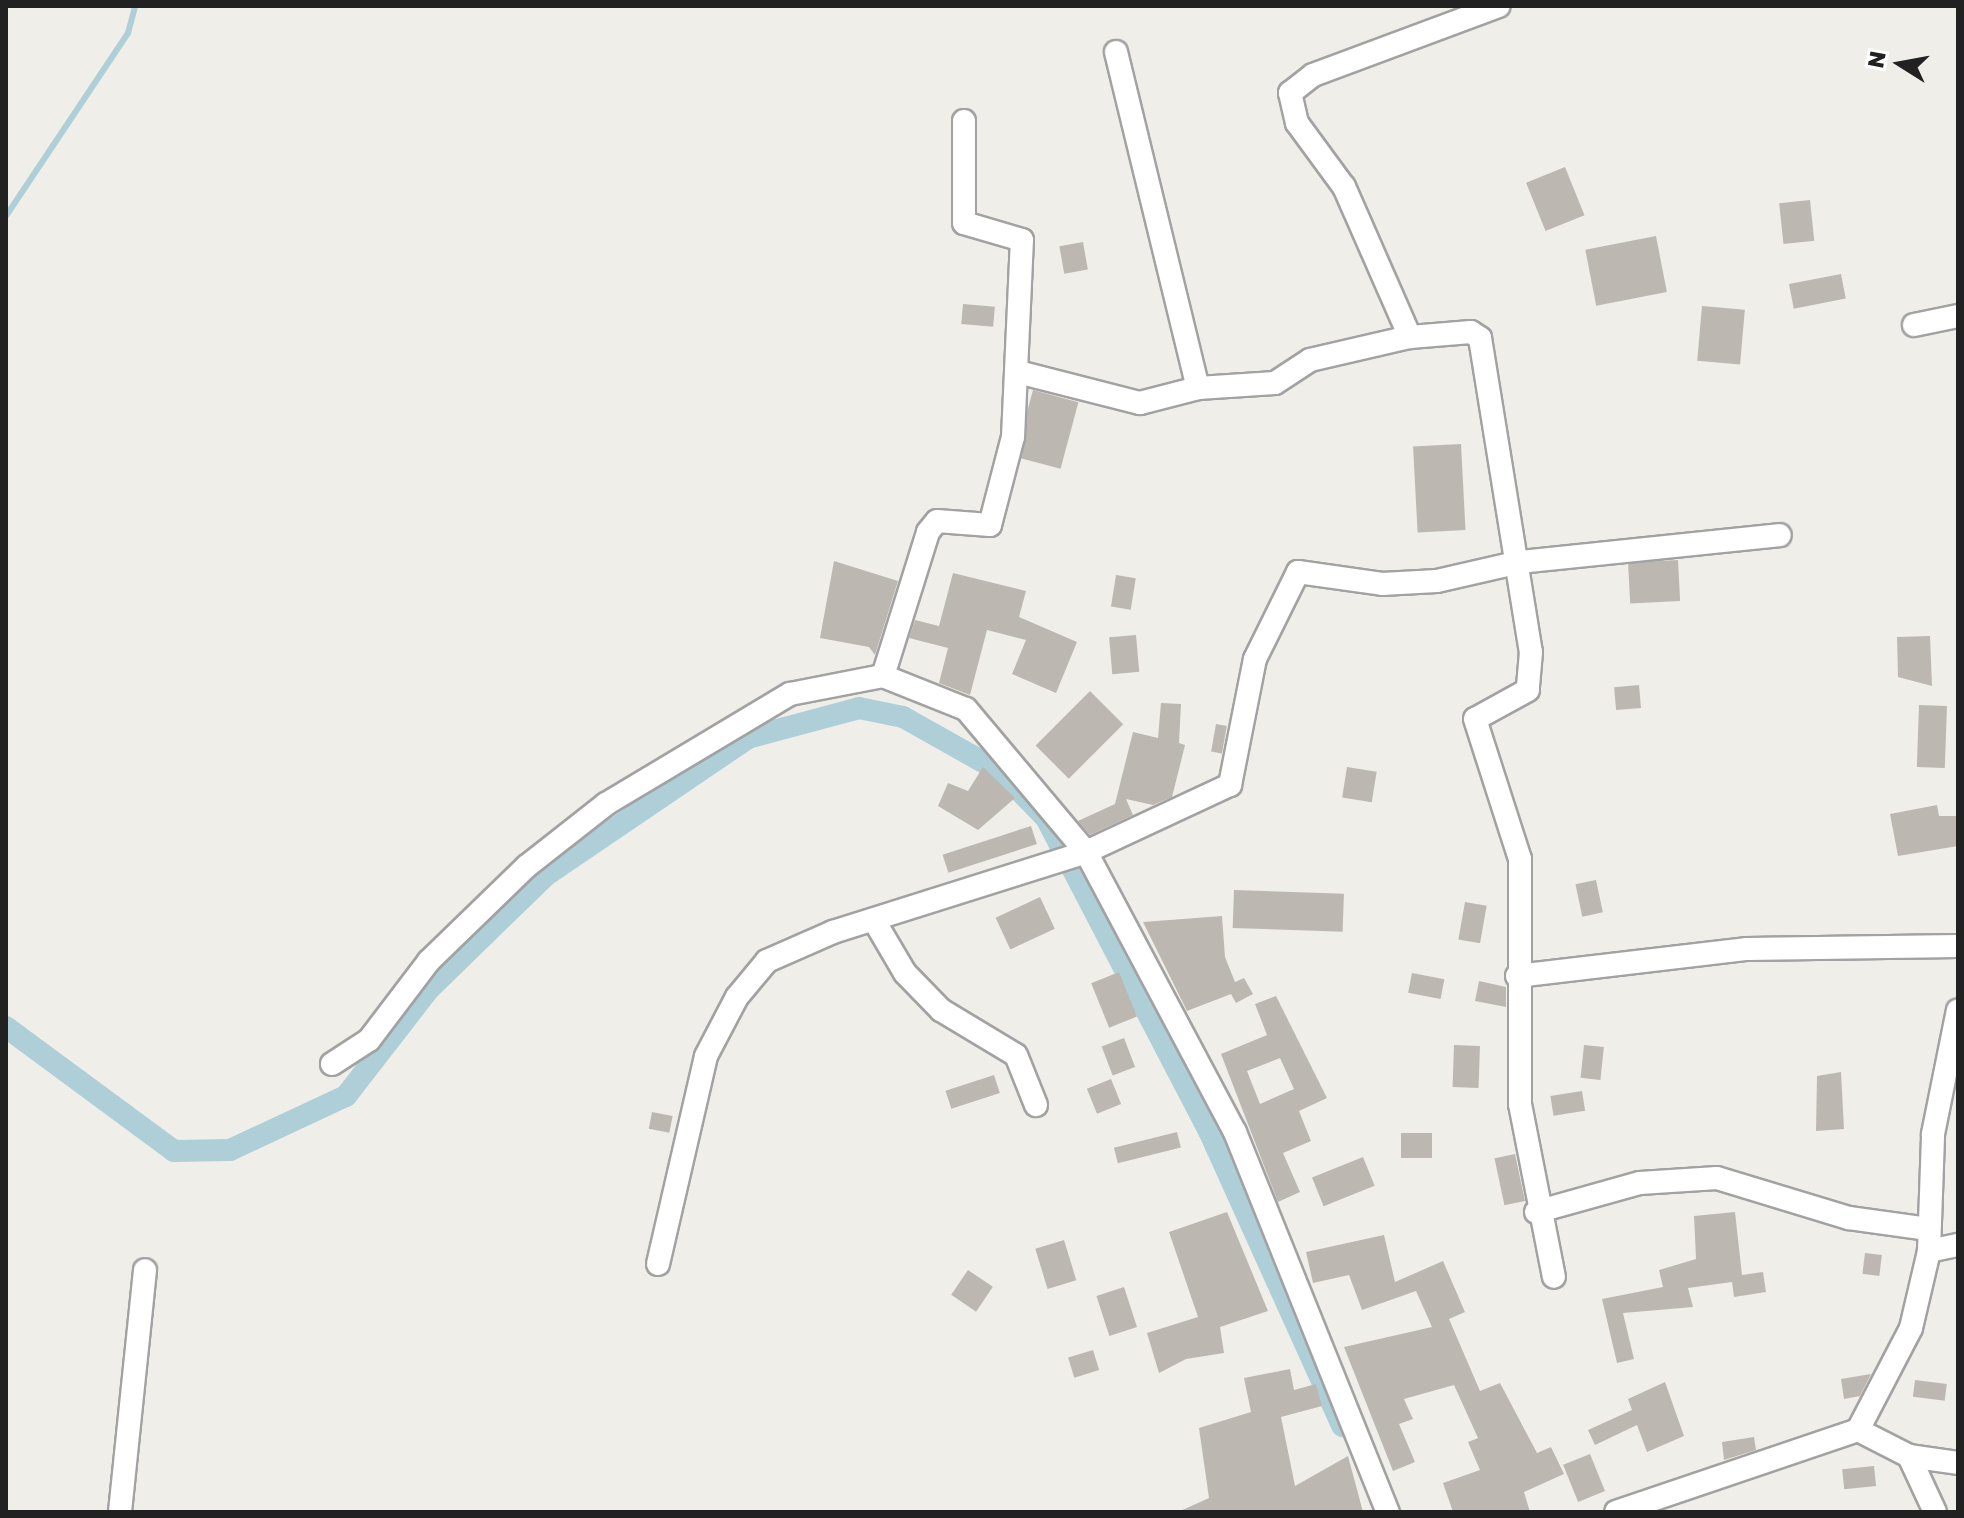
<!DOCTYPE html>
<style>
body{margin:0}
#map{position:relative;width:1964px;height:1518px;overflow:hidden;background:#f0eee9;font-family:"Golos Text",sans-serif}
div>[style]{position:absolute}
.stream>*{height:6px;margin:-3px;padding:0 3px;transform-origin:3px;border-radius:3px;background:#afcfd8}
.canal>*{height:22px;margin:-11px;padding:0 11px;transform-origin:11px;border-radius:11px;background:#afcfd8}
.building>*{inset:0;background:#bdb7b2;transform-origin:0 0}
.roads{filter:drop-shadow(2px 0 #a2a2a2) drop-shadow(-2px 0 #a2a2a2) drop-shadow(0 2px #a2a2a2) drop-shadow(0 -2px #a2a2a2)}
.minor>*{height:22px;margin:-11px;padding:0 11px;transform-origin:11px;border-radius:11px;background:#fff}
span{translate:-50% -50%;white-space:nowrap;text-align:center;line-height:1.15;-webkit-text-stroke:6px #fff;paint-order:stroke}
.frame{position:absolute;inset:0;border:8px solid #212121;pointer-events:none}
.north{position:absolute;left:1860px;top:24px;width:80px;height:80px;-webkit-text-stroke:6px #fff;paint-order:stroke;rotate:281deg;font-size:22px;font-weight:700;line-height:32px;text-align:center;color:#212121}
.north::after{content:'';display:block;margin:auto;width:28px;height:36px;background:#212121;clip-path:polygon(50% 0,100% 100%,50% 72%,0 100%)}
</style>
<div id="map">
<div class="stream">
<i style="left:6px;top:216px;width:220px;rotate:-56.3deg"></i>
<i style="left:128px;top:33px;width:28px;rotate:-75deg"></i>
</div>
<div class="canal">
<i style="left:6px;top:1027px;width:209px;rotate:36.4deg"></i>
<i style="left:174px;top:1151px;width:56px;rotate:-1deg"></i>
<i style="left:230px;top:1150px;width:128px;rotate:-25deg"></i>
<i style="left:346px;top:1096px;width:135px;rotate:-52.2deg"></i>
<i style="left:429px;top:989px;width:162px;rotate:-44.2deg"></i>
<i style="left:545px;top:876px;width:245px;rotate:-34.2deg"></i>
<i style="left:748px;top:738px;width:115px;rotate:-15.1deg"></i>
<i style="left:859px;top:708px;width:45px;rotate:11.6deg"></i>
<i style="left:903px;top:717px;width:112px;rotate:29.3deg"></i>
<i style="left:1001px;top:772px;width:64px;rotate:45.6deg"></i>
<i style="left:1046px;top:818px;width:353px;rotate:62.5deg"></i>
<i style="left:1209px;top:1131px;width:324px;rotate:65.7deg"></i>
</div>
<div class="building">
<i style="left:1565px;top:167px;width:52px;height:42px;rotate:68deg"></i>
<i style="left:1810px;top:200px;width:41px;height:31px;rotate:84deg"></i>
<i style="left:1656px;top:236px;width:57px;height:72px;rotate:79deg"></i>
<i style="left:1083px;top:242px;width:28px;height:24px;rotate:80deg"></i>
<i style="left:1841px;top:274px;width:25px;height:53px;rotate:79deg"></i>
<i style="left:963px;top:304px;width:32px;height:20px;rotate:5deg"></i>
<i style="left:1702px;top:306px;width:43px;height:55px;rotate:5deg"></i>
<i style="left:1033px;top:390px;width:47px;height:69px;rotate:15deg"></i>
<i style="left:1461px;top:444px;width:86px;height:48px;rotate:87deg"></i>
<i style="left:1678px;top:560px;width:41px;height:50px;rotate:87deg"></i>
<i style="clip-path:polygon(834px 561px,898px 581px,875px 655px,869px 647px,820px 638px)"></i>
<i style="clip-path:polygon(953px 573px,1026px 591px,1019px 617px,1077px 642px,1056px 693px,1012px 674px,1026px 640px,987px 630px,970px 695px,939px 683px,948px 648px,909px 638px,915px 620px,939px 626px)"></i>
<i style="left:1116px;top:575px;width:20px;height:32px;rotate:9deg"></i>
<i style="left:1136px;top:635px;width:37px;height:27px;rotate:85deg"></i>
<i style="clip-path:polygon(1930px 636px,1932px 686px,1898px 677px,1897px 637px)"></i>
<i style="left:1639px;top:685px;width:23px;height:25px;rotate:85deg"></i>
<i style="left:1090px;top:691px;width:47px;height:77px;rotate:45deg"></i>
<i style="clip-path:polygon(1161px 703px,1181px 704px,1179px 743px,1185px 745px,1172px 797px,1153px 805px,1126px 799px,1133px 815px,1090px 835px,1078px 821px,1115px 804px,1133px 732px,1158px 738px)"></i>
<i style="left:1919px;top:705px;width:28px;height:62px;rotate:2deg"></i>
<i style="left:1216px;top:724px;width:11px;height:28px;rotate:10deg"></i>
<i style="clip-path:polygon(983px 767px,1015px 798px,978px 830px,938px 806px,948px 783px,968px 791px)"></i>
<i style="left:1347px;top:767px;width:30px;height:31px;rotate:9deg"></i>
<i style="clip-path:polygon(1937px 805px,1939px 816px,1958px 816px,1958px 846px,1898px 856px,1890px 814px)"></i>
<i style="left:1031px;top:826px;width:19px;height:93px;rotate:72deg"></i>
<i style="left:1596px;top:880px;width:33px;height:21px;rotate:78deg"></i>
<i style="left:1234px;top:890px;width:110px;height:38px;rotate:2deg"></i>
<i style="left:1040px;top:897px;width:35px;height:49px;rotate:65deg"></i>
<i style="left:1465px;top:902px;width:22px;height:38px;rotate:10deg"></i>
<i style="clip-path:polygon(1222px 916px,1225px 957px,1235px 982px,1244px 978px,1253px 994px,1236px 1003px,1231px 994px,1187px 1011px,1143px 922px)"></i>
<i style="left:1119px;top:972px;width:48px;height:30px;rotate:68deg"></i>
<i style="left:1412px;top:973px;width:33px;height:20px;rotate:11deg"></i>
<i style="clip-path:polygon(1479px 981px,1506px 987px,1506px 1007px,1475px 1001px)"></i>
<i style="clip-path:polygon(evenodd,1276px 996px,1327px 1098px,1299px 1111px,1311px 1141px,1283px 1153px,1300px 1192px,1278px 1202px,1221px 1054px,1267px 1035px,1255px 1004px,1276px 996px,1280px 1058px,1294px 1089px,1260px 1104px,1247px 1071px,1280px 1058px)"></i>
<i style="left:1124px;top:1038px;width:31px;height:24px;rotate:69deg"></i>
<i style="left:1454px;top:1045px;width:26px;height:42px;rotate:2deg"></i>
<i style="left:1584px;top:1045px;width:20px;height:33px;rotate:6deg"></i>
<i style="clip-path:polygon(1841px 1072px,1844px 1129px,1816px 1131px,1817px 1076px)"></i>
<i style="left:994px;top:1075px;width:19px;height:51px;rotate:72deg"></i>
<i style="left:1111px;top:1079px;width:27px;height:26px;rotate:68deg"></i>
<i style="left:1582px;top:1091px;width:20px;height:32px;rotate:81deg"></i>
<i style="left:652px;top:1112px;width:21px;height:17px;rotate:11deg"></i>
<i style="left:1177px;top:1132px;width:16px;height:65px;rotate:76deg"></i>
<i style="left:1401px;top:1133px;width:31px;height:25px"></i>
<i style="left:1515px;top:1154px;width:48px;height:21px;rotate:78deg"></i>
<i style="left:1363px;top:1157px;width:31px;height:55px;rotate:68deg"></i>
<i style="clip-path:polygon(1227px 1212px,1268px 1311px,1220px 1327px,1224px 1353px,1186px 1359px,1159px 1373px,1147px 1333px,1198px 1317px,1169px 1232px)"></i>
<i style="clip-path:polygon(1735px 1212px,1742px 1275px,1763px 1272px,1766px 1292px,1734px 1297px,1732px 1282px,1688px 1288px,1693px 1307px,1623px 1313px,1634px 1359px,1617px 1363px,1602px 1299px,1663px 1287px,1659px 1270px,1696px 1259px,1694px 1216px)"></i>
<i style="clip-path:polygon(1384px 1235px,1395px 1282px,1443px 1261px,1465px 1312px,1449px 1319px,1480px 1391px,1500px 1383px,1537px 1453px,1551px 1447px,1564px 1474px,1524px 1492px,1530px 1512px,1453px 1512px,1443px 1483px,1480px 1470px,1468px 1442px,1478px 1438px,1454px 1385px,1404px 1399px,1413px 1419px,1399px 1424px,1415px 1462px,1393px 1471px,1344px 1347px,1432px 1327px,1416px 1291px,1362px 1310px,1349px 1275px,1313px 1283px,1306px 1252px)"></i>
<i style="left:1064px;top:1240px;width:42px;height:30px;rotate:73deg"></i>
<i style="left:1865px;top:1253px;width:17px;height:21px;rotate:7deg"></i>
<i style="left:968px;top:1270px;width:30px;height:30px;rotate:34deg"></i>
<i style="left:1124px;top:1287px;width:42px;height:29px;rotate:72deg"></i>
<i style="left:1093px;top:1350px;width:21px;height:26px;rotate:73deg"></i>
<i style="clip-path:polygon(1290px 1369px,1294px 1390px,1316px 1384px,1322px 1406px,1281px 1417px,1295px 1486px,1348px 1456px,1363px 1512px,1178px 1512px,1209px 1498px,1199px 1428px,1251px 1412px,1244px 1378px)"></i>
<i style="clip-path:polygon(1871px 1374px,1860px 1396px,1844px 1399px,1841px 1379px)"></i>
<i style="left:1915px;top:1380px;width:32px;height:17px;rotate:7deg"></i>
<i style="clip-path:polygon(1665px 1382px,1684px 1436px,1647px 1452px,1637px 1425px,1595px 1445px,1588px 1430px,1632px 1410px,1628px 1399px)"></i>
<i style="clip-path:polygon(1754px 1437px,1756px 1450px,1724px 1460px,1722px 1442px)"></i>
<i style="left:1590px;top:1454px;width:40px;height:29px;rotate:68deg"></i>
<i style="left:1874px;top:1466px;width:20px;height:32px;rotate:84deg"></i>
</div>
<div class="roads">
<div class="minor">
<i style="left:1116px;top:52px;width:346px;rotate:76.3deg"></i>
<i style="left:1914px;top:325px;width:45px;rotate:-11.6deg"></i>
<i style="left:1410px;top:337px;width:164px;rotate:-113.7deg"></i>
<i style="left:1344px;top:187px;width:79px;rotate:-126.3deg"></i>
<i style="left:1297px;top:123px;width:31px;rotate:-103deg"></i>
<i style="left:1290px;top:93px;width:29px;rotate:-38deg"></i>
<i style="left:1313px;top:75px;width:198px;rotate:-20.4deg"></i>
<i style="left:1018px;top:372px;width:126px;rotate:14.3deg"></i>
<i style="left:1140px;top:403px;width:60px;rotate:-14.5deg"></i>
<i style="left:1198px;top:388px;width:77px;rotate:-3.7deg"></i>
<i style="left:1275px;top:383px;width:42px;rotate:-33.3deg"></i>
<i style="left:1310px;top:360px;width:103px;rotate:-13deg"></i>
<i style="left:1410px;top:337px;width:61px;rotate:-4.7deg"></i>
<i style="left:1471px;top:332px;width:11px;rotate:34deg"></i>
<i style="left:1480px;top:338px;width:318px;rotate:80.8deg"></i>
<i style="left:1531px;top:652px;width:38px;rotate:95deg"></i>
<i style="left:1528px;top:690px;width:60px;rotate:151.3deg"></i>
<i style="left:1475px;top:719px;width:147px;rotate:72.2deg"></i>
<i style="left:1520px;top:859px;width:245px;rotate:90deg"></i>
<i style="left:1520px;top:1104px;width:176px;rotate:78.9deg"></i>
<i style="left:883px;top:676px;width:151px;rotate:-72.6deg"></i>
<i style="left:928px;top:532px;width:14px;rotate:-51deg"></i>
<i style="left:937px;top:521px;width:53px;rotate:4.3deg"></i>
<i style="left:990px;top:525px;width:91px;rotate:-75.4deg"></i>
<i style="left:1013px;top:437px;width:197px;rotate:-87.4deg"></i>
<i style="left:1022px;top:240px;width:60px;rotate:-163.7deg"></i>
<i style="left:964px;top:223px;width:102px;rotate:-90deg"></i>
<i style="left:875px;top:922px;width:59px;rotate:59.5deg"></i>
<i style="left:905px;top:973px;width:52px;rotate:45.8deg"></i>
<i style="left:941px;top:1010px;width:87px;rotate:31deg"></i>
<i style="left:1016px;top:1055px;width:54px;rotate:68.2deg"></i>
<i style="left:1517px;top:976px;width:232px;rotate:-6.7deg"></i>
<i style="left:1747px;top:949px;width:211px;rotate:-0.8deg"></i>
<i style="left:332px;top:1064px;width:44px;rotate:-33deg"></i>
<i style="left:369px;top:1040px;width:99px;rotate:-52.8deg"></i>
<i style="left:429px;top:961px;width:136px;rotate:-44.1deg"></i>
<i style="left:527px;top:866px;width:100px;rotate:-38.1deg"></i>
<i style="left:606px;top:804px;width:214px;rotate:-30.9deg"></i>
<i style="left:790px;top:694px;width:95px;rotate:-11deg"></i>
<i style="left:883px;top:676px;width:89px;rotate:21.7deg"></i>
<i style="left:966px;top:709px;width:187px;rotate:50deg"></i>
<i style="left:1086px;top:852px;width:317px;rotate:62deg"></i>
<i style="left:1235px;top:1132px;width:410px;rotate:68.1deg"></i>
<i style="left:1536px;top:1212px;width:108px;rotate:-15.6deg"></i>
<i style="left:1640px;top:1183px;width:77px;rotate:-3.7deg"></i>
<i style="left:1717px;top:1178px;width:138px;rotate:16.9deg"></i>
<i style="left:1849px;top:1218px;width:80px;rotate:7.9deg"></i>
<i style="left:1929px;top:1251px;width:30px;rotate:-12deg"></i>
<i style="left:658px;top:1264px;width:213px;rotate:-77deg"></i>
<i style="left:706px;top:1056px;width:67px;rotate:-62.3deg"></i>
<i style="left:737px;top:997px;width:47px;rotate:-50.2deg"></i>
<i style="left:767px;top:961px;width:72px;rotate:-23.7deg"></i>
<i style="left:833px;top:932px;width:265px;rotate:-17.5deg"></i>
<i style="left:1086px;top:852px;width:159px;rotate:-25deg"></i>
<i style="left:1230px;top:785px;width:128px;rotate:-78.8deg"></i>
<i style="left:1255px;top:659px;width:97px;rotate:-63.7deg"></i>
<i style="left:1298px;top:572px;width:85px;rotate:8.1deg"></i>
<i style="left:1382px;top:584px;width:55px;rotate:-3.1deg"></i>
<i style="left:1437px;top:581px;width:85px;rotate:-12.9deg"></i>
<i style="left:1520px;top:562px;width:261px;rotate:-5.9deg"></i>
<i style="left:1858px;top:1430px;width:57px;rotate:27deg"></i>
<i style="left:1909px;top:1456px;width:49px;rotate:8.1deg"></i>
<i style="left:1909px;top:1456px;width:62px;rotate:65.1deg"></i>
<i style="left:120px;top:1512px;width:243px;rotate:-84.1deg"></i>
<i style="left:1616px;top:1512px;width:256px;rotate:-18.7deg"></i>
<i style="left:1858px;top:1430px;width:115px;rotate:-62.5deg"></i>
<i style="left:1911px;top:1328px;width:79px;rotate:-76.8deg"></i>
<i style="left:1929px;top:1251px;width:117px;rotate:-88deg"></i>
<i style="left:1933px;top:1134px;width:126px;rotate:-78.6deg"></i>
</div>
</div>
<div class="frame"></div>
<div class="north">N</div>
</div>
